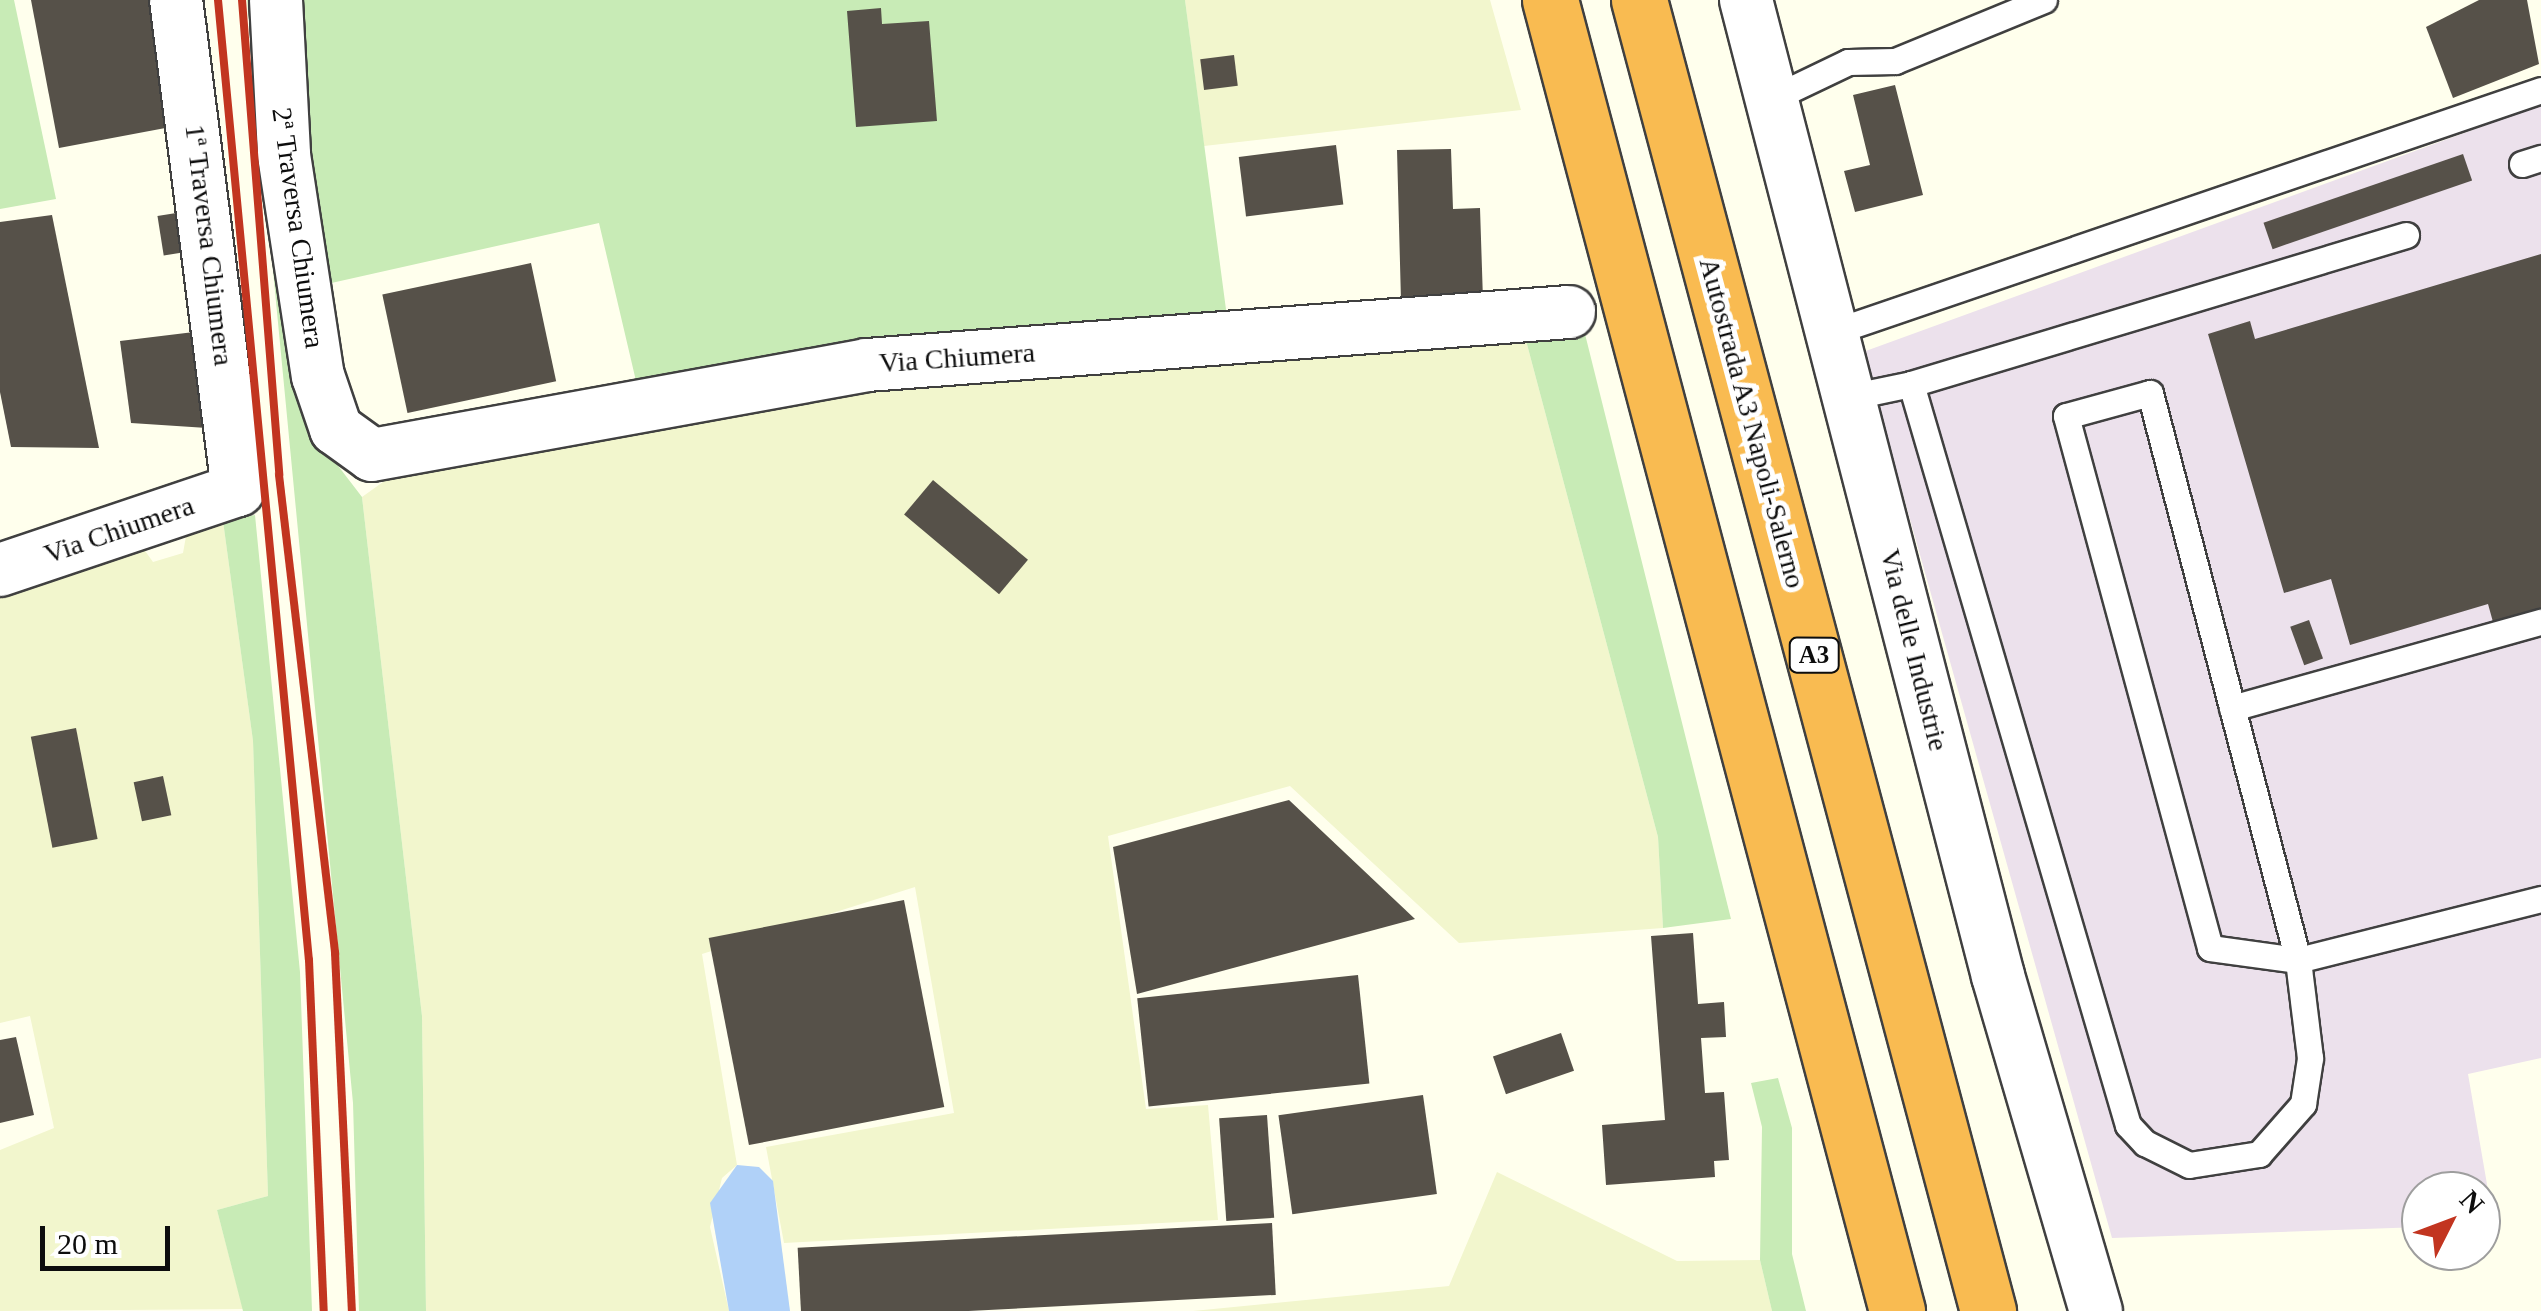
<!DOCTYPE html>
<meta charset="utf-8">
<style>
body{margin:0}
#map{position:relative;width:2541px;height:1311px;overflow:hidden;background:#ffffed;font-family:Georgia,serif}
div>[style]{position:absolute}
.industrial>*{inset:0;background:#ece1ec}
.farmland>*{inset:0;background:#f2f6cd}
.green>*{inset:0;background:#c8ebb6}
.water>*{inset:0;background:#b0d1f8}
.building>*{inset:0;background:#565149;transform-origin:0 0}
.roads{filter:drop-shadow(2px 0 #404040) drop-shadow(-2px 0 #404040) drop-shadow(0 2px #404040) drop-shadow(0 -2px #404040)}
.lane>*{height:25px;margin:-12.5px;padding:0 12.5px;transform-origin:12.5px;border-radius:12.5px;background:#fff}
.street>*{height:52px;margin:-26px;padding:0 26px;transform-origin:26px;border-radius:26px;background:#fff}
.highway>*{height:55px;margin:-27.5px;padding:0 27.5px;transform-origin:27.5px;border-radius:27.5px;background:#f9bb51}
.rail>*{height:8px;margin:-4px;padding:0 4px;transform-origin:4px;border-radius:4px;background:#c23520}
span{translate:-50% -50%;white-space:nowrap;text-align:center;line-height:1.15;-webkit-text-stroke:10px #fff;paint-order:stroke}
.shield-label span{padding:2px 8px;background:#fff;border:2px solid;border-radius:8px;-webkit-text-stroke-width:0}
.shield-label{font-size:25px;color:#0d0d0d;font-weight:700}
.street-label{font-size:28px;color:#0d0d0d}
.north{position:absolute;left:2401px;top:1171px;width:100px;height:100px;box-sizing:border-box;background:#fff;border:2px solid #9e9e9e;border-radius:50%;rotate:48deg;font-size:28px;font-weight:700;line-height:40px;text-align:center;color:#0d0d0d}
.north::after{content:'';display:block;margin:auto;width:35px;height:45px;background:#c23520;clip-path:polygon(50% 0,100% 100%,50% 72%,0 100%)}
.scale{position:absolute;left:40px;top:1226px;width:130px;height:45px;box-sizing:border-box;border:5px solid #0d0d0d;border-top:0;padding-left:12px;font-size:30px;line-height:35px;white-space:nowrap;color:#0d0d0d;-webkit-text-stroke:8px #fff;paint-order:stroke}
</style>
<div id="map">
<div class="industrial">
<i style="clip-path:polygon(2541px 105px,2541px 1058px,2468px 1074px,2494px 1225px,2481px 1225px,2481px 1191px,2421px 1191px,2421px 1227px,2112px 1238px,1863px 352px)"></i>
</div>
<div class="farmland">
<i style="clip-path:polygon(1185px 0,1490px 0,1521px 110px,1204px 146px)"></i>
<i style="clip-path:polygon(1524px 333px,1658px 837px,1663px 928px,1459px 943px,1290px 786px,1108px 836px,1146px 1109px,1208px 1105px,1218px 1220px,784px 1243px,766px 1147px,954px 1113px,915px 887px,702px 954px,737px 1165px,722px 1178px,710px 1227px,729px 1311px,426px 1311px,422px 1016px,362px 497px,397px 472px,889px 380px)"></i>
<i style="clip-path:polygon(223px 521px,253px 741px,268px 1196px,217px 1210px,243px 1309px,0 1311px,0 1150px,54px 1128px,30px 1016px,0 1023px,0 588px,138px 541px,153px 562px,183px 553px,188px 525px)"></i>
<i style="clip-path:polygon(1497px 1172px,1677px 1261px,1760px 1260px,1772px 1311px,1193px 1311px,1449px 1286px)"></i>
</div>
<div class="green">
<i style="clip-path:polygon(0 0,14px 0,56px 199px,0 209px)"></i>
<i style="clip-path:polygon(247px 0,262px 0,329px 454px,362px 497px,422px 1016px,426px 1311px,359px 1311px,353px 1103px)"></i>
<i style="clip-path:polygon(288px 0,1185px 0,1227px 317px,636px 381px,599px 223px,318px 286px)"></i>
<i style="clip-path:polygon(1583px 326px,1731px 919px,1663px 928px,1658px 837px,1524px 333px)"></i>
<i style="clip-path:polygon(255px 515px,300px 972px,312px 1311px,243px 1311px,217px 1210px,268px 1196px,253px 741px,223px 521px)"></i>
<i style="clip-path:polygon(1778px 1078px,1792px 1128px,1792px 1254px,1806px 1311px,1772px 1311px,1760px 1260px,1762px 1127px,1751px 1083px)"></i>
</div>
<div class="water">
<i style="clip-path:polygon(737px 1165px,759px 1167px,773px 1181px,790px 1311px,729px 1311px,710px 1203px)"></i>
</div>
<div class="building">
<i style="clip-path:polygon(31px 0,152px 0,176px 126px,59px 148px)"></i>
<i style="clip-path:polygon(2479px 0,2527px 0,2539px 64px,2453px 98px,2426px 27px)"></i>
<i style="clip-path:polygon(881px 8px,882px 24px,929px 21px,937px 121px,856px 127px,847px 11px)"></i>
<i style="left:1234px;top:55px;width:31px;height:34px;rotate:83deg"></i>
<i style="clip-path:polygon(1895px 85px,1923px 195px,1855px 212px,1844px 171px,1870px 165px,1853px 95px)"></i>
<i style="left:1336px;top:145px;width:60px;height:98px;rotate:83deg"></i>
<i style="clip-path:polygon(1451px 149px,1453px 209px,1480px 208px,1483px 300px,1401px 301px,1397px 150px)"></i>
<i style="left:2463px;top:154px;width:28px;height:211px;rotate:71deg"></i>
<i style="left:195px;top:210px;width:40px;height:38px;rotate:81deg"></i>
<i style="clip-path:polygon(52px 215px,99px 448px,11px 447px,0 392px,0 222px)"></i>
<i style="clip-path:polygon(2541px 254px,2541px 609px,2493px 622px,2488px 604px,2350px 645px,2331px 579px,2284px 593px,2208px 334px,2250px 321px,2255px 339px)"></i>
<i style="left:531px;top:263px;width:121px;height:152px;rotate:78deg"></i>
<i style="clip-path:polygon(194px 332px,207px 428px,131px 423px,120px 341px)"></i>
<i style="left:933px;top:480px;width:124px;height:45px;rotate:40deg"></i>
<i style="left:2309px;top:620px;width:41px;height:20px;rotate:70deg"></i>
<i style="left:76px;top:728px;width:113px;height:46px;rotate:79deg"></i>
<i style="left:163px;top:776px;width:40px;height:30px;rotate:78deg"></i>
<i style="clip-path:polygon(1289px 800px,1415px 919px,1137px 994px,1113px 847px)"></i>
<i style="left:904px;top:900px;width:211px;height:199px;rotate:79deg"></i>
<i style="clip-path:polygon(1693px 933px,1698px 1004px,1724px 1002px,1726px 1037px,1701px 1038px,1705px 1093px,1724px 1092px,1729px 1160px,1714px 1161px,1715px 1177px,1606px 1185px,1602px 1125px,1665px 1120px,1651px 936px)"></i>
<i style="left:1358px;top:975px;width:109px;height:222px;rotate:84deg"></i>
<i style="left:1561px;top:1033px;width:40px;height:72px;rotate:71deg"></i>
<i style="clip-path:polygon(16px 1037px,34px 1115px,0 1123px,0 1040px)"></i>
<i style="left:1423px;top:1095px;width:100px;height:146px;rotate:82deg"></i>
<i style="left:1267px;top:1115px;width:103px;height:48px;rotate:86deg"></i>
<i style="left:1272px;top:1223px;width:72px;height:475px;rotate:87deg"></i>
</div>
<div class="roads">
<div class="lane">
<i style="left:1773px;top:98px;width:83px;rotate:-25.6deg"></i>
<i style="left:1848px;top:62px;width:47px;rotate:-1.2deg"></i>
<i style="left:1895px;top:61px;width:161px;rotate:-22.3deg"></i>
<i style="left:2522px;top:164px;width:20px;rotate:-18deg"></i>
<i style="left:1833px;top:332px;width:748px;rotate:-18.87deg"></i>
<i style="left:1911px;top:384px;width:517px;rotate:-16.75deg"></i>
<i style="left:1849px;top:397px;width:63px;rotate:-11.8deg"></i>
<i style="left:1911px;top:384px;width:772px;rotate:73.68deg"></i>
<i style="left:2128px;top:1125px;width:25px;rotate:47deg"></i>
<i style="left:2145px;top:1143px;width:49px;rotate:26.6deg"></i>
<i style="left:2189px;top:1165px;width:71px;rotate:-8.9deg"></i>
<i style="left:2259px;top:1154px;width:67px;rotate:-48.7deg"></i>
<i style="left:2303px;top:1104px;width:47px;rotate:-81.3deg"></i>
<i style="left:2310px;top:1058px;width:99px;rotate:-97deg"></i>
<i style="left:2298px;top:960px;width:586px;rotate:-104.63deg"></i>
<i style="left:2150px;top:393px;width:87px;rotate:164.7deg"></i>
<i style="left:2066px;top:416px;width:551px;rotate:74.85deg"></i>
<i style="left:2210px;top:948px;width:89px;rotate:7.8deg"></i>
<i style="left:2298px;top:960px;width:251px;rotate:-14.1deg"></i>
<i style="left:2232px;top:708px;width:321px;rotate:-15.6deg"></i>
</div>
<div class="street">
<i style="left:276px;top:0;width:155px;rotate:87deg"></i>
<i style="left:284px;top:155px;width:224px;rotate:81.3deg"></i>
<i style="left:318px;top:376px;width:56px;rotate:71.2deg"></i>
<i style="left:336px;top:429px;width:44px;rotate:35.8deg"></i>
<i style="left:372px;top:455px;width:503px;rotate:-10.3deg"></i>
<i style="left:867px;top:365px;width:704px;rotate:-4.32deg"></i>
<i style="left:1746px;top:0;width:1008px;rotate:75.52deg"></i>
<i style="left:1998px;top:976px;width:349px;rotate:73.7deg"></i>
<i style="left:0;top:570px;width:251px;rotate:-18.6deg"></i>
<i style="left:238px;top:490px;width:494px;rotate:-97.2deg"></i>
</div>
<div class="highway">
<i style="left:1550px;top:0;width:1356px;rotate:75.17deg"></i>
<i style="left:1639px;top:0;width:1357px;rotate:75.09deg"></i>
</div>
</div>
<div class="rail">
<i style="left:218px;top:0;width:964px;rotate:84.59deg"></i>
<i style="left:309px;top:960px;width:351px;rotate:87.6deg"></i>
<i style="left:242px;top:0;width:476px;rotate:85.5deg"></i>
<i style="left:279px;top:475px;width:481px;rotate:83.3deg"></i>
<i style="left:335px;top:953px;width:358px;rotate:87.3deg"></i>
</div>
<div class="shield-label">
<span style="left:1814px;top:655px">A3</span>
</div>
<div class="street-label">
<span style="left:298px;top:228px;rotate:82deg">2ª Traversa Chiumera</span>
<span style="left:209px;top:245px;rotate:83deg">1ª Traversa Chiumera</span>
<span style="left:957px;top:358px;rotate:-4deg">Via Chiumera</span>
<span style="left:1752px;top:423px;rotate:75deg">Autostrada A3 Napoli-Salerno</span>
<span style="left:119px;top:530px;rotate:-19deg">Via Chiumera</span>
<span style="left:1914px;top:650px;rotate:76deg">Via delle Industrie</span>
</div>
<div class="north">N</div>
<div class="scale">20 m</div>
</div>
